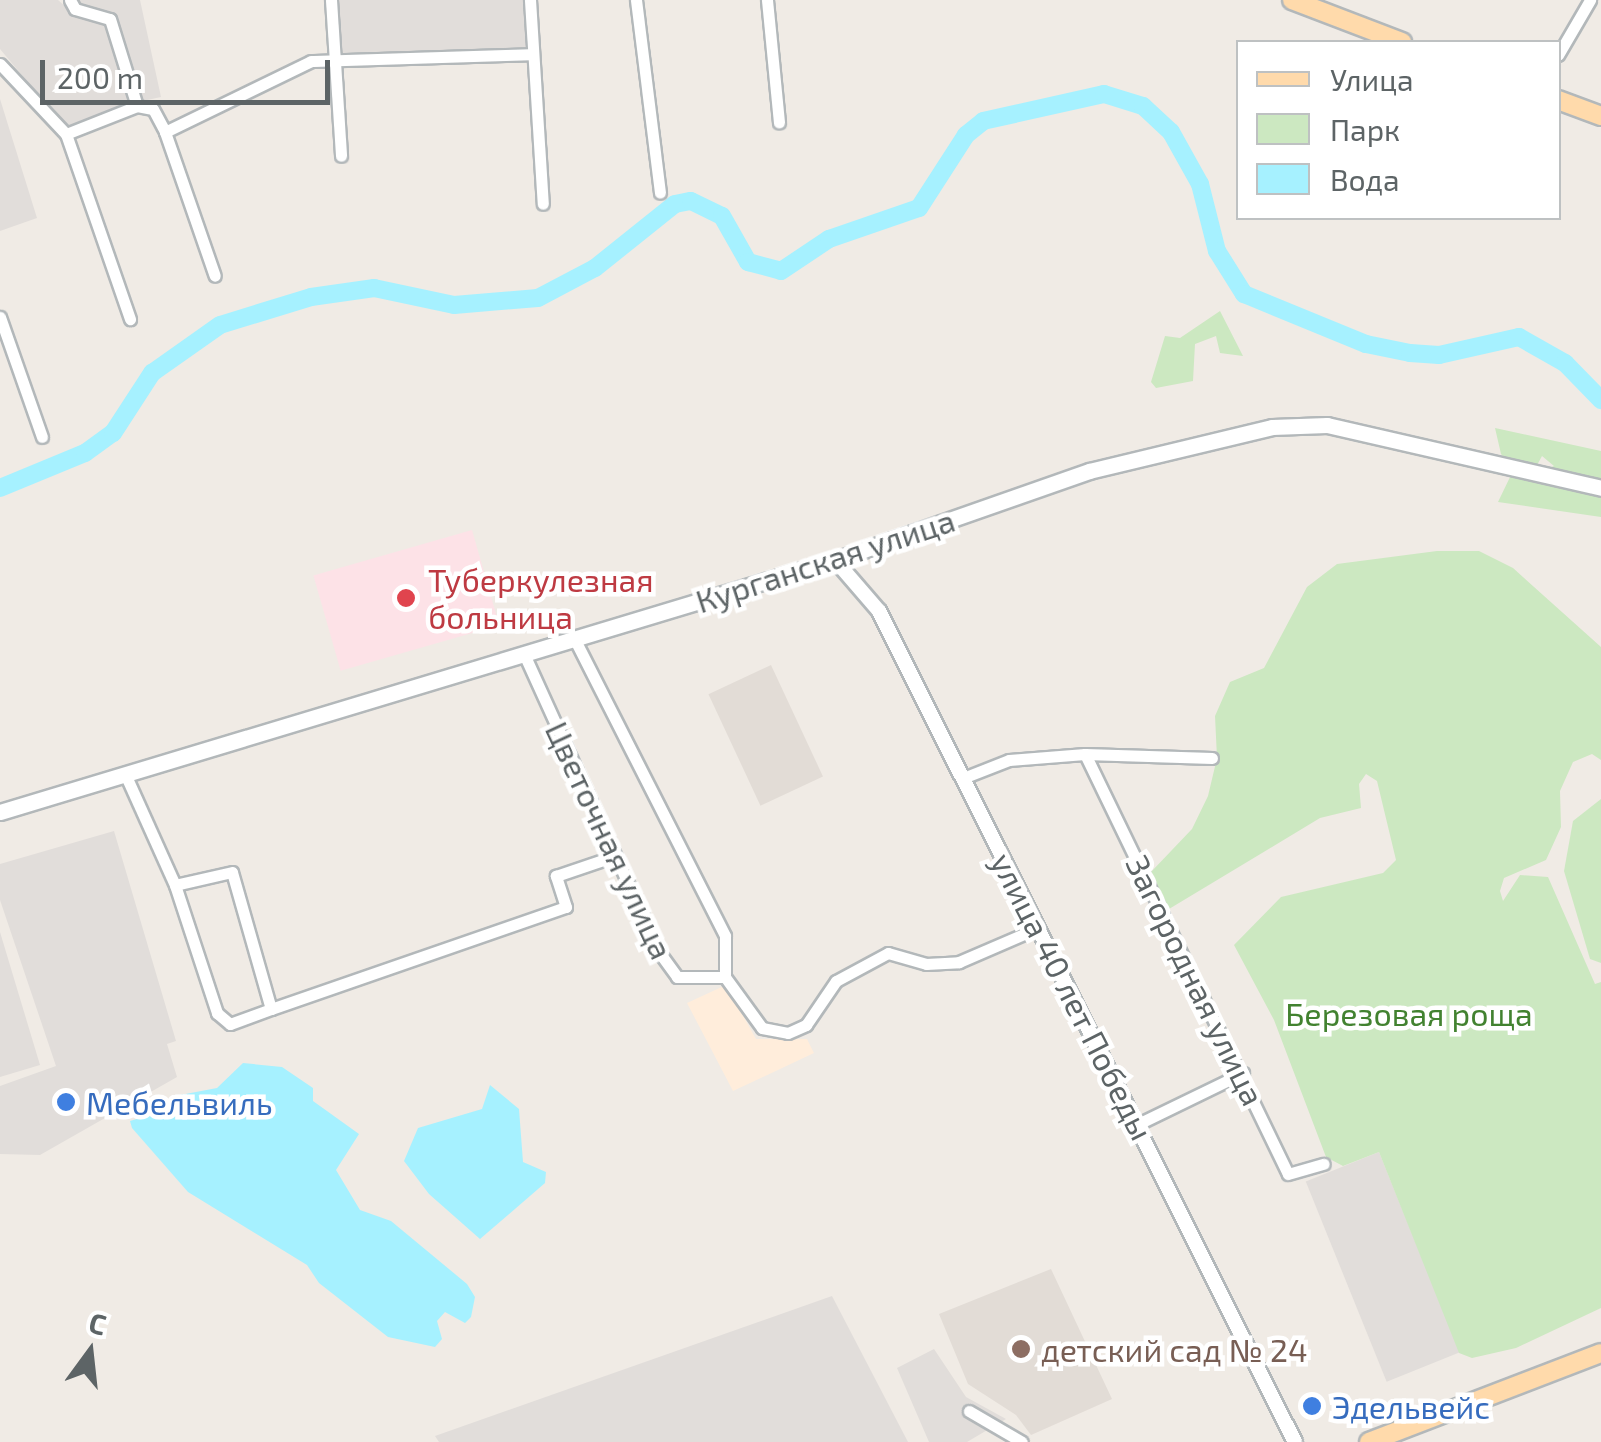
<!DOCTYPE html>
<meta charset="utf-8">
<style>
body{margin:0}
#map{position:relative;width:1601px;height:1442px;overflow:hidden;background:#f0ebe5;font-family:"Exo 2",sans-serif}
div>[style]{position:absolute}
.commercial>*{inset:0;background:#ffeddb}
.industrial>*{inset:0;background:#e1ddda;transform-origin:0 0}
.education>*{inset:0;background:#e2dcd6;transform-origin:0 0}
.medical>*{inset:0;background:#fde2e7;transform-origin:0 0}
.green>*{inset:0;background:#cce8c1}
.water>*{inset:0;background:#a6f1ff}
.river>*{height:18px;margin:-9px;padding:0 9px;transform-origin:9px;border-radius:9px;background:#a6f1ff}
.roads{filter:drop-shadow(2px 0 #b3b8ba) drop-shadow(-2px 0 #b3b8ba) drop-shadow(0 2px #b3b8ba) drop-shadow(0 -2px #b3b8ba)}
.minor>*{height:11px;margin:-5.5px;padding:0 5.5px;transform-origin:5.5px;border-radius:5.5px;background:#fff}
.tertiary>*{height:14px;margin:-7px;padding:0 7px;transform-origin:7px;border-radius:7px;background:#fff}
.secondary>*{height:15px;margin:-7.5px;padding:0 7.5px;transform-origin:7.5px;border-radius:7.5px;background:#fff}
.primary>*{height:18px;margin:-9px;padding:0 9px;transform-origin:9px;border-radius:9px;background:#ffdaab}
.dots>*{width:28px;height:28px;translate:-50% -50%;box-sizing:border-box;border:5px solid #fff;border-radius:50%}
span{translate:-50% -50%;white-space:nowrap;text-align:center;line-height:1.15;-webkit-text-stroke:9px #fff;paint-order:stroke}
.street-label{font-size:32px;color:#5d6466}
.health-label{font-size:32px;color:#be3a42}
.left{translate:0 -50%;text-align:left}
.park-label{font-size:32px;color:#428230}
.shop-label{font-size:32px;color:#366cbe}
.education-label{font-size:32px;color:#785e54}
.legend{position:absolute;left:1236px;top:40px;width:325px;height:180px;box-sizing:border-box;background:#fff;border:2px solid #bec1c2;margin:0;padding:12px 18px;list-style:none;font-size:30px;color:#5d6466}
.legend li{display:flex;align-items:center;gap:20px;height:50px}
.legend b{width:50px;border:2px solid #bec1c2}
.north{position:absolute;left:40px;top:1302px;width:100px;height:100px;-webkit-text-stroke:8px #fff;paint-order:stroke;rotate:15deg;font-size:28px;font-weight:700;line-height:40px;text-align:center;color:#5d6466}
.north::after{content:'';display:block;margin:auto;width:35px;height:45px;background:#5d6466;clip-path:polygon(50% 0,100% 100%,50% 72%,0 100%)}
.scale{position:absolute;left:40px;top:60px;width:290px;height:45px;box-sizing:border-box;border:5px solid #5d6466;border-top:0;padding-left:12px;font-size:30px;line-height:35px;white-space:nowrap;color:#5d6466;-webkit-text-stroke:8px #fff;paint-order:stroke}
</style>
<div id="map">
<div class="commercial">
<i style="clip-path:polygon(726px 985px,756px 1039px,807px 1039px,814px 1053px,733px 1091px,687px 1003px)"></i>
</div>
<div class="industrial">
<i style="clip-path:polygon(0 0,58px 0,76px 16px,101px 14px,109px 21px,133px 103px,67px 129px,0 49px)"></i>
<i style="clip-path:polygon(77px 0,140px 0,161px 97px,138px 102px,113px 18px,103px 10px,86px 11px)"></i>
<i style="clip-path:polygon(336px 0,523px 0,526px 47px,340px 55px)"></i>
<i style="clip-path:polygon(0 99px,37px 218px,0 231px)"></i>
<i style="clip-path:polygon(114px 831px,176px 1041px,167px 1044px,177px 1077px,40px 1155px,0 1154px,0 1086px,56px 1066px,0 900px,0 864px)"></i>
<i style="clip-path:polygon(0 932px,40px 1065px,0 1077px)"></i>
<i style="left:1379px;top:1152px;width:216px;height:79px;rotate:68deg"></i>
<i style="clip-path:polygon(832px 1296px,908px 1442px,439px 1442px,435px 1436px)"></i>
<i style="clip-path:polygon(934px 1349px,966px 1397px,1006px 1419px,967px 1442px,929px 1442px,897px 1368px)"></i>
</div>
<div class="education">
<i style="left:771px;top:665px;width:123px;height:69px;rotate:65deg"></i>
<i style="clip-path:polygon(1051px 1269px,1112px 1399px,1031px 1435px,1016px 1415px,968px 1384px,939px 1314px)"></i>
</div>
<div class="medical">
<i style="left:472px;top:530px;width:99px;height:165px;rotate:74deg"></i>
</div>
<div class="green">
<i style="clip-path:polygon(1220px 311px,1243px 356px,1220px 353px,1216px 336px,1195px 344px,1193px 381px,1156px 388px,1151px 382px,1165px 336px,1180px 338px)"></i>
<i style="clip-path:polygon(1495px 428px,1601px 451px,1601px 517px,1498px 502px,1511px 475px,1524px 478px,1554px 466px,1542px 456px,1536px 467px,1517px 473px,1501px 454px)"></i>
<i style="clip-path:polygon(1437px 551px,1479px 551px,1513px 568px,1601px 647px,1601px 760px,1592px 754px,1573px 762px,1560px 791px,1561px 827px,1546px 860px,1504px 878px,1500px 891px,1503px 901px,1520px 875px,1548px 877px,1595px 984px,1601px 982px,1601px 1308px,1516px 1348px,1472px 1358px,1459px 1353px,1379px 1152px,1343px 1166px,1326px 1157px,1274px 1020px,1234px 945px,1281px 897px,1383px 873px,1396px 860px,1377px 781px,1366px 774px,1359px 784px,1361px 808px,1320px 818px,1169px 909px,1151px 872px,1192px 829px,1208px 796px,1217px 758px,1215px 716px,1230px 682px,1264px 668px,1307px 587px,1337px 564px)"></i>
<i style="clip-path:polygon(1601px 799px,1601px 963px,1590px 959px,1564px 871px,1573px 821px)"></i>
</div>
<div class="water">
<i style="clip-path:polygon(243px 1063px,282px 1067px,313px 1088px,313px 1101px,359px 1134px,336px 1170px,360px 1210px,391px 1221px,467px 1284px,475px 1297px,471px 1317px,465px 1323px,445px 1312px,437px 1321px,442px 1339px,435px 1347px,388px 1337px,319px 1283px,307px 1265px,188px 1192px,132px 1128px,130px 1121px,163px 1111px,175px 1096px,217px 1088px)"></i>
<i style="clip-path:polygon(490px 1085px,519px 1109px,523px 1162px,546px 1172px,545px 1183px,480px 1239px,429px 1194px,404px 1161px,418px 1128px,482px 1109px)"></i>
</div>
<div class="river">
<i style="left:0;top:488px;width:92px;rotate:-22.4deg"></i>
<i style="left:85px;top:453px;width:34px;rotate:-36deg"></i>
<i style="left:113px;top:433px;width:72px;rotate:-57deg"></i>
<i style="left:152px;top:373px;width:83px;rotate:-35.2deg"></i>
<i style="left:220px;top:325px;width:95px;rotate:-17.1deg"></i>
<i style="left:311px;top:297px;width:64px;rotate:-8.1deg"></i>
<i style="left:374px;top:288px;width:82px;rotate:12deg"></i>
<i style="left:454px;top:305px;width:84px;rotate:-4.8deg"></i>
<i style="left:538px;top:298px;width:64px;rotate:-27.8deg"></i>
<i style="left:595px;top:268px;width:102px;rotate:-38.7deg"></i>
<i style="left:675px;top:204px;width:16px;rotate:-11deg"></i>
<i style="left:691px;top:201px;width:34px;rotate:26deg"></i>
<i style="left:722px;top:216px;width:53px;rotate:60.5deg"></i>
<i style="left:748px;top:262px;width:34px;rotate:15deg"></i>
<i style="left:781px;top:271px;width:58px;rotate:-33.7deg"></i>
<i style="left:829px;top:239px;width:95px;rotate:-19deg"></i>
<i style="left:919px;top:208px;width:87px;rotate:-57.2deg"></i>
<i style="left:966px;top:135px;width:22px;rotate:-39deg"></i>
<i style="left:983px;top:121px;width:124px;rotate:-12.6deg"></i>
<i style="left:1104px;top:94px;width:41px;rotate:17.1deg"></i>
<i style="left:1143px;top:106px;width:38px;rotate:43deg"></i>
<i style="left:1171px;top:132px;width:60px;rotate:60.9deg"></i>
<i style="left:1200px;top:184px;width:69px;rotate:75.8deg"></i>
<i style="left:1217px;top:251px;width:51px;rotate:57.9deg"></i>
<i style="left:1244px;top:294px;width:132px;rotate:22.3deg"></i>
<i style="left:1366px;top:344px;width:45px;rotate:11.6deg"></i>
<i style="left:1410px;top:353px;width:29px;rotate:4deg"></i>
<i style="left:1439px;top:355px;width:82px;rotate:-12.7deg"></i>
<i style="left:1519px;top:337px;width:53px;rotate:29.5deg"></i>
<i style="left:1565px;top:363px;width:52px;rotate:45.8deg"></i>
</div>
<div class="roads">
<div class="minor">
<i style="left:70px;top:0;width:10px;rotate:61deg"></i>
<i style="left:75px;top:9px;width:36px;rotate:16deg"></i>
<i style="left:110px;top:19px;width:91px;rotate:72.8deg"></i>
<i style="left:137px;top:106px;width:16px;rotate:11deg"></i>
<i style="left:153px;top:109px;width:26px;rotate:62deg"></i>
<i style="left:165px;top:132px;width:152px;rotate:70.9deg"></i>
<i style="left:331px;top:0;width:156px;rotate:86.3deg"></i>
<i style="left:530px;top:0;width:204px;rotate:86.4deg"></i>
<i style="left:636px;top:0;width:194px;rotate:82.9deg"></i>
<i style="left:767px;top:0;width:123px;rotate:84.4deg"></i>
<i style="left:1558px;top:55px;width:64px;rotate:-59.8deg"></i>
<i style="left:0;top:64px;width:96px;rotate:46.7deg"></i>
<i style="left:66px;top:134px;width:196px;rotate:70.9deg"></i>
<i style="left:165px;top:132px;width:162px;rotate:-25.9deg"></i>
<i style="left:311px;top:61px;width:221px;rotate:-1.8deg"></i>
<i style="left:66px;top:134px;width:76px;rotate:-21.5deg"></i>
<i style="left:0;top:317px;width:127px;rotate:70.7deg"></i>
<i style="left:574px;top:638px;width:334px;rotate:63.1deg"></i>
<i style="left:725px;top:936px;width:41px;rotate:90deg"></i>
<i style="left:524px;top:654px;width:327px;rotate:65.6deg"></i>
<i style="left:659px;top:952px;width:31px;rotate:54deg"></i>
<i style="left:677px;top:977px;width:48px"></i>
<i style="left:725px;top:977px;width:63px;rotate:54deg"></i>
<i style="left:762px;top:1028px;width:26px;rotate:11deg"></i>
<i style="left:788px;top:1033px;width:20px;rotate:-24deg"></i>
<i style="left:806px;top:1025px;width:53px;rotate:-55.7deg"></i>
<i style="left:836px;top:981px;width:59px;rotate:-28.3deg"></i>
<i style="left:888px;top:953px;width:40px;rotate:16deg"></i>
<i style="left:926px;top:964px;width:33px;rotate:-3deg"></i>
<i style="left:959px;top:962px;width:86px;rotate:-23.3deg"></i>
<i style="left:1085px;top:754px;width:466px;rotate:64.2deg"></i>
<i style="left:1288px;top:1174px;width:37px;rotate:-16deg"></i>
<i style="left:126px;top:776px;width:120px;rotate:65.8deg"></i>
<i style="left:175px;top:885px;width:135px;rotate:71.8deg"></i>
<i style="left:217px;top:1013px;width:17px;rotate:40deg"></i>
<i style="left:230px;top:1024px;width:44px;rotate:-20.1deg"></i>
<i style="left:271px;top:1009px;width:142px;rotate:-105.9deg"></i>
<i style="left:232px;top:872px;width:58px;rotate:167.2deg"></i>
<i style="left:963px;top:778px;width:49px;rotate:-21.4deg"></i>
<i style="left:1009px;top:760px;width:76px;rotate:-4.5deg"></i>
<i style="left:1085px;top:754px;width:127px;rotate:1.8deg"></i>
<i style="left:271px;top:1009px;width:312px;rotate:-19.1deg"></i>
<i style="left:566px;top:907px;width:33px;rotate:-108deg"></i>
<i style="left:556px;top:876px;width:59px;rotate:-18.7deg"></i>
<i style="left:1138px;top:1124px;width:117px;rotate:-25.9deg"></i>
<i style="left:969px;top:1411px;width:61px;rotate:30.3deg"></i>
</div>
<div class="tertiary">
<i style="left:835px;top:560px;width:67px;rotate:49.2deg"></i>
<i style="left:879px;top:611px;width:929px;rotate:63.41deg"></i>
</div>
<div class="secondary">
<i style="left:0;top:812px;width:872px;rotate:-16.79deg"></i>
<i style="left:835px;top:560px;width:269px;rotate:-19.3deg"></i>
<i style="left:1089px;top:471px;width:188px;rotate:-13.5deg"></i>
<i style="left:1272px;top:427px;width:55px;rotate:-2.1deg"></i>
<i style="left:1327px;top:425px;width:281px;rotate:12.9deg"></i>
</div>
<div class="primary">
<i style="left:1292px;top:0;width:118px;rotate:20.9deg"></i>
<i style="left:1558px;top:100px;width:46px;rotate:20.4deg"></i>
<i style="left:1369px;top:1442px;width:248px;rotate:-21deg"></i>
</div>
</div>
<div class="dots">
<i style="left:406px;top:598px;background:#e0444e"></i>
<i style="left:66px;top:1102px;background:#3f7fe0"></i>
<i style="left:1021px;top:1349px;background:#8d6e63"></i>
<i style="left:1312px;top:1406px;background:#3f7fe0"></i>
</div>
<div class="street-label">
<span style="left:825px;top:560px;rotate:-18deg">Курганская улица</span>
<span style="left:610px;top:840px;rotate:65deg">Цветочная улица</span>
<span style="left:1196px;top:980px;rotate:64deg">Загородная улица</span>
<span style="left:1073px;top:996px;rotate:63deg">улица 40 лет Победы</span>
</div>
<div class="health-label">
<span class="left" style="left:428px;top:598px">Туберкулезная<br>больница</span>
</div>
<div class="park-label">
<span style="left:1409px;top:1013px">Березовая роща</span>
</div>
<div class="shop-label">
<span class="left" style="left:86px;top:1102px">Мебельвиль</span>
<span class="left" style="left:1332px;top:1406px">Эдельвейс</span>
</div>
<div class="education-label">
<span class="left" style="left:1041px;top:1349px">детский сад № 24</span>
</div>
<ul class="legend">
<li><b style="height:12px;background:#ffdaab"></b>Улица</li>
<li><b style="height:28px;background:#cce8c1"></b>Парк</li>
<li><b style="height:28px;background:#a6f1ff"></b>Вода</li>
</ul>
<div class="north">С</div>
<div class="scale">200 m</div>
</div>
